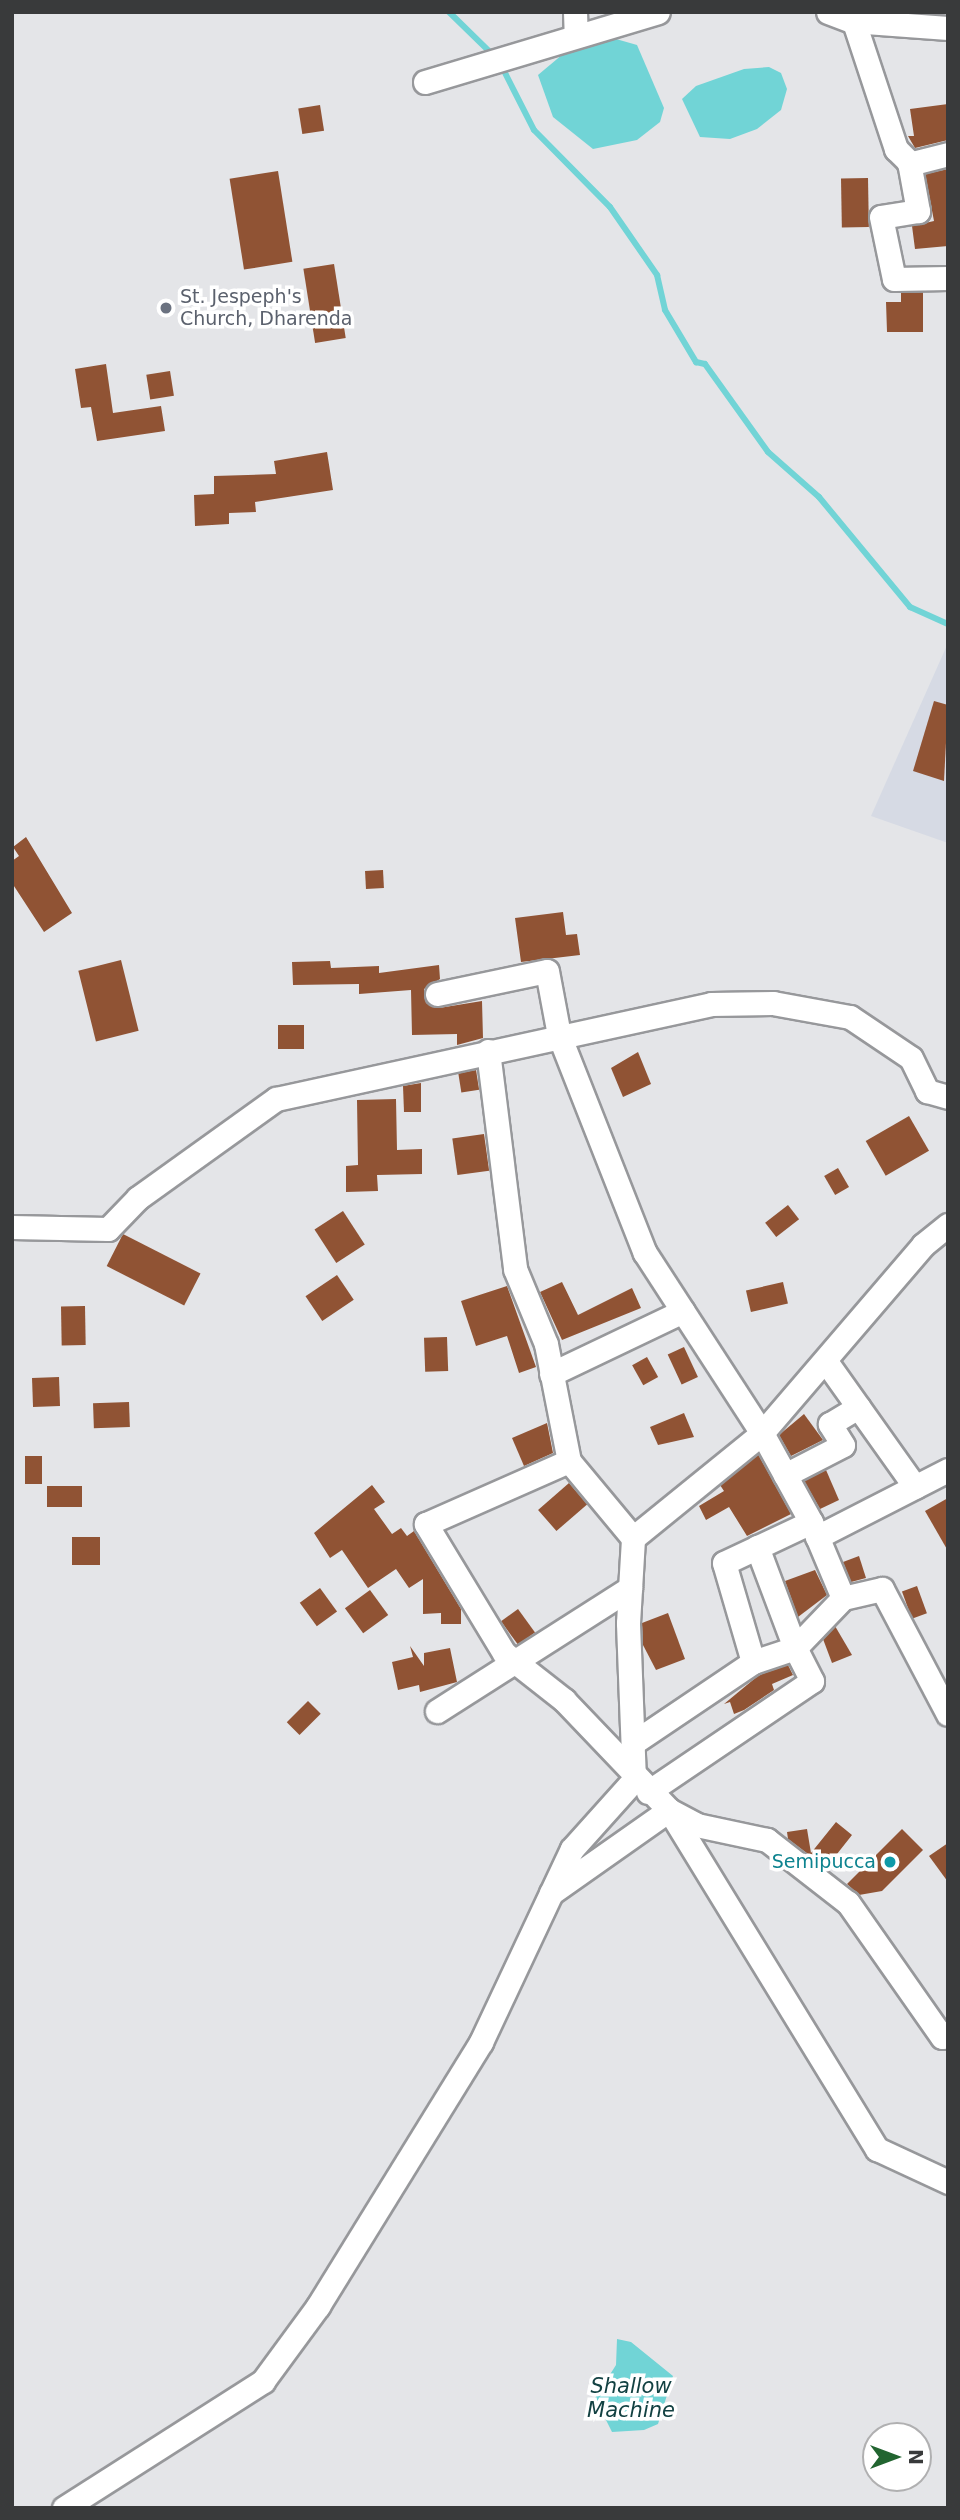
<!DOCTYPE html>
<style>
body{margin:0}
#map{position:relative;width:960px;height:2520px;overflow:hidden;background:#e4e5e8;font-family:"DejaVu Sans",sans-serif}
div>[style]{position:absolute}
.built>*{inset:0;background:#d6dae4}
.water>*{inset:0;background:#71d4d6}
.stream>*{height:6px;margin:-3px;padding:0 3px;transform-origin:3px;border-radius:3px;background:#71d4d6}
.building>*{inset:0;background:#905334;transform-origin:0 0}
.roads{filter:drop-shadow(2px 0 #97989b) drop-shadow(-2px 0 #97989b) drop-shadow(0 2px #97989b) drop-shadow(0 -2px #97989b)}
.minor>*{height:23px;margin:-11.5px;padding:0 11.5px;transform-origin:11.5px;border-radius:11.5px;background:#fff}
.dots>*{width:19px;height:19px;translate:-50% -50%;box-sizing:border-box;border:4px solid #fff;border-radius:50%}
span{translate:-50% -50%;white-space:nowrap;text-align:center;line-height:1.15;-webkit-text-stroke:7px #fff;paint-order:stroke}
.worship-label{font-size:19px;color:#5b616d}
.left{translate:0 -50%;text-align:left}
.culture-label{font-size:19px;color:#0d838f}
.right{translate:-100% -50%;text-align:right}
.water-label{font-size:21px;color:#124142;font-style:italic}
.frame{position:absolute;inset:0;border:14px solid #393a3b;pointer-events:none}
.north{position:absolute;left:862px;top:2422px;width:70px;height:70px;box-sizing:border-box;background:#fff;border:2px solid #b0b0b1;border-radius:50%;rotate:90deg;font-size:19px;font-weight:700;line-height:28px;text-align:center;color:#393a3b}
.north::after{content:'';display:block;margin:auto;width:24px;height:32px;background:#226530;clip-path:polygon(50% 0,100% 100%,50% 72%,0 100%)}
</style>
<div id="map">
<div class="built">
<i style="clip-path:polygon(948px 643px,948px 843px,871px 816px)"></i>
</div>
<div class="water">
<i style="clip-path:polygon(616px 39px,637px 45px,664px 108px,660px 122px,637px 140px,593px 149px,553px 117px,538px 75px,563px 54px)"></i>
<i style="clip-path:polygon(769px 67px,781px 73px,787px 89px,781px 110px,757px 129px,730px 139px,700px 137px,682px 99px,696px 86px,744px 69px)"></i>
<i style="clip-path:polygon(617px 2339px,631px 2342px,673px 2376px,658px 2424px,644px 2430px,612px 2432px,595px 2398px,616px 2365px)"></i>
</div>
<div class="stream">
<i style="left:449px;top:12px;width:62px;rotate:44.3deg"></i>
<i style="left:500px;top:63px;width:75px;rotate:63.1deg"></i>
<i style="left:534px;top:130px;width:108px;rotate:45.4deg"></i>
<i style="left:610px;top:207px;width:83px;rotate:55.3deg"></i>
<i style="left:657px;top:275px;width:36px;rotate:77deg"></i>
<i style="left:665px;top:310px;width:61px;rotate:59.2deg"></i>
<i style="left:696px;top:362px;width:9px;rotate:13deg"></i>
<i style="left:705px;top:364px;width:108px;rotate:54.4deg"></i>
<i style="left:768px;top:452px;width:68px;rotate:41.4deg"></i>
<i style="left:819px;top:497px;width:143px;rotate:50.4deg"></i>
<i style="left:910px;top:607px;width:42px;rotate:24.1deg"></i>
</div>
<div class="building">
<i style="clip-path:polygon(948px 104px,948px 140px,915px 148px,908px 136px,914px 136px,910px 109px)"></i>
<i style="left:320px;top:105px;width:26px;height:22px;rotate:81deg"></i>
<i style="clip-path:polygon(948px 169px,948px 246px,915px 249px,912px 226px,934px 221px,925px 174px)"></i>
<i style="left:278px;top:171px;width:92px;height:49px;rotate:81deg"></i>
<i style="left:868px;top:178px;width:49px;height:27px;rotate:89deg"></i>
<i style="left:334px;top:264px;width:75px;height:31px;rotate:81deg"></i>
<i style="clip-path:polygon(923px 292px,923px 332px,887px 332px,886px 302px,901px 302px,901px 293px)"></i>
<i style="clip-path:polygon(106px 364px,113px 413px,161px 406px,165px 431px,97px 441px,91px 407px,81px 408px,75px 369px)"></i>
<i style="left:170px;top:371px;width:25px;height:24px;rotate:81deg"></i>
<i style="clip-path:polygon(327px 452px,333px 490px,255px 502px,256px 512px,229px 513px,229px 524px,195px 526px,194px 495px,214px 494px,214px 476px,276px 474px,274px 461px)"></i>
<i style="clip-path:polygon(934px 701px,948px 705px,944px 781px,913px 771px)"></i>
<i style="clip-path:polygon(26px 837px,72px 913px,44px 932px,12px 883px,12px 861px,19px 856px,13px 847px)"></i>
<i style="left:383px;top:870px;width:18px;height:18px;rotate:87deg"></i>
<i style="clip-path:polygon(563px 912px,566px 935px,577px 934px,580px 955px,521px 962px,515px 918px)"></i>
<i style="left:121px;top:960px;width:73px;height:44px;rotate:76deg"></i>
<i style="clip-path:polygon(330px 961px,331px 968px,379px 966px,379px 973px,439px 965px,440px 979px,424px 989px,426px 1003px,439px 1008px,482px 1001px,483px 1038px,457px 1045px,457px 1034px,412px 1035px,411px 990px,359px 994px,359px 984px,293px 985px,292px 962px)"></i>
<i style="left:278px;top:1025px;width:26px;height:24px"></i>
<i style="clip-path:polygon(638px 1052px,651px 1084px,623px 1097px,611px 1068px)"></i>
<i style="left:476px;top:1070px;width:20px;height:18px;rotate:81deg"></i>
<i style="clip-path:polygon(421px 1083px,421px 1112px,404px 1112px,403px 1086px)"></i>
<i style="clip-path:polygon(396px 1099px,397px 1150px,422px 1149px,422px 1174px,377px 1175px,378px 1191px,346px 1192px,346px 1166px,358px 1165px,357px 1100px)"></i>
<i style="left:909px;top:1116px;width:40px;height:50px;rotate:60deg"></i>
<i style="left:484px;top:1134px;width:37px;height:32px;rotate:82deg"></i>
<i style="left:838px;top:1168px;width:22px;height:16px;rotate:60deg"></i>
<i style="left:788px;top:1205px;width:18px;height:29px;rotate:52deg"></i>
<i style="left:343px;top:1211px;width:40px;height:34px;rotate:57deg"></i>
<i style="left:123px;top:1234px;width:87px;height:36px;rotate:27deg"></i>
<i style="left:337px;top:1275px;width:30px;height:38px;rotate:56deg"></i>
<i style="clip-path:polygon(562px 1282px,578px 1315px,632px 1288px,641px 1308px,562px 1340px,540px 1292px)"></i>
<i style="left:783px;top:1282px;width:22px;height:38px;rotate:77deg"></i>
<i style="clip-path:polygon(507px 1286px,536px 1367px,519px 1373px,507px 1336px,476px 1346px,461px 1301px)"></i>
<i style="left:85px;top:1306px;width:39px;height:24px;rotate:89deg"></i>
<i style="left:447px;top:1337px;width:34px;height:23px;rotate:88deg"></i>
<i style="left:684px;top:1347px;width:33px;height:18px;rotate:65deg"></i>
<i style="left:647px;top:1357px;width:23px;height:17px;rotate:61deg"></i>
<i style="left:59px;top:1377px;width:29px;height:27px;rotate:88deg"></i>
<i style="left:129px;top:1402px;width:25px;height:36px;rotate:88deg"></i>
<i style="clip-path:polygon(684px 1413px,694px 1437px,658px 1445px,650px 1427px)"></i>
<i style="clip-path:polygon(804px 1414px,823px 1440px,791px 1456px,779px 1435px)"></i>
<i style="clip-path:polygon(547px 1423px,553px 1453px,524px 1466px,512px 1438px)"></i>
<i style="clip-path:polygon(758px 1454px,791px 1514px,747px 1536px,729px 1507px,706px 1520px,699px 1506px,724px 1491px,720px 1485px)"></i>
<i style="left:25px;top:1456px;width:17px;height:28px"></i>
<i style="clip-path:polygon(826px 1470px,839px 1500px,820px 1509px,804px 1481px)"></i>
<i style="left:569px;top:1483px;width:28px;height:41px;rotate:49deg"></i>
<i style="clip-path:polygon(372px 1485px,385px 1502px,374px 1509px,392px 1534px,401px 1528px,407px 1536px,414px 1531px,461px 1609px,461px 1624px,441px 1624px,441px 1613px,423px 1614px,423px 1579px,409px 1588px,396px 1569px,368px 1588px,342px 1550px,330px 1558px,314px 1533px)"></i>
<i style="left:82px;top:1486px;width:21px;height:35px;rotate:90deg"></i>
<i style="clip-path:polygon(948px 1498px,948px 1551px,925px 1511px)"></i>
<i style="left:72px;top:1537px;width:28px;height:28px"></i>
<i style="clip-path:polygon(859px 1556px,866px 1578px,851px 1582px,843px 1562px)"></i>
<i style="clip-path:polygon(815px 1570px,827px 1595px,798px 1617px,785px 1581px)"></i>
<i style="left:917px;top:1586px;width:29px;height:16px;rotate:70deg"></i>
<i style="left:320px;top:1588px;width:29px;height:25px;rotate:54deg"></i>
<i style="left:370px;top:1590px;width:31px;height:31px;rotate:54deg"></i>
<i style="left:518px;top:1609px;width:29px;height:21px;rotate:54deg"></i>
<i style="clip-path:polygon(668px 1613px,685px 1659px,656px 1670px,643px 1645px,642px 1623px)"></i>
<i style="clip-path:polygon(835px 1626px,852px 1655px,832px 1663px,823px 1639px)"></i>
<i style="clip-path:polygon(410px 1646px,424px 1666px,424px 1653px,450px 1648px,457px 1682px,420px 1692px,419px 1685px,398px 1690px,392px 1662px,413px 1657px)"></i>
<i style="clip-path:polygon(788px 1665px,793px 1675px,772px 1684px,774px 1690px,744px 1710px,734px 1714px,730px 1702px,724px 1704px,759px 1675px)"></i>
<i style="left:308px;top:1701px;width:18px;height:30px;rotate:45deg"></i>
<i style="clip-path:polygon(836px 1822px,852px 1835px,837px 1854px,816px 1860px,788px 1839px,787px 1832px,807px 1829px,811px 1853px)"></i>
<i style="clip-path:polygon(902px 1829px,923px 1850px,882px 1891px,859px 1895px,847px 1884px)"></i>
<i style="clip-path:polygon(948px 1843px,948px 1882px,929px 1856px)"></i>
</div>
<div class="roads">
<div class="minor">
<i style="left:575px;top:12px;width:24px;rotate:88deg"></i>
<i style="left:828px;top:12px;width:26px;rotate:21deg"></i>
<i style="left:852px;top:21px;width:96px;rotate:4.2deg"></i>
<i style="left:854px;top:22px;width:134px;rotate:71.7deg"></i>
<i style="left:896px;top:149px;width:18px;rotate:45deg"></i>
<i style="left:909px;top:162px;width:50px;rotate:79.6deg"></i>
<i style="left:918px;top:211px;width:37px;rotate:171deg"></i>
<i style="left:881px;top:217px;width:63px;rotate:78.2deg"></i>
<i style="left:894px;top:279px;width:54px;rotate:-1.1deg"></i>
<i style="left:425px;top:82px;width:243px;rotate:-16.7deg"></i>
<i style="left:909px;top:164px;width:40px;rotate:-14.4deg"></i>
<i style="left:437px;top:994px;width:112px;rotate:-11.8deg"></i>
<i style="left:547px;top:971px;width:65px;rotate:79.4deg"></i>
<i style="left:559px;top:1035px;width:234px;rotate:68.5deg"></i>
<i style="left:645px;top:1253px;width:215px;rotate:57deg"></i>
<i style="left:762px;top:1433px;width:102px;rotate:61.2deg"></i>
<i style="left:811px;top:1522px;width:82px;rotate:67.2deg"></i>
<i style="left:843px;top:1598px;width:40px;rotate:-13deg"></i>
<i style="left:882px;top:1589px;width:141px;rotate:62.2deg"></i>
<i style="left:488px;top:1051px;width:220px;rotate:82.9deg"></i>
<i style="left:515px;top:1269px;width:81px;rotate:67.5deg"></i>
<i style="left:546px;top:1344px;width:119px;rotate:78.9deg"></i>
<i style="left:12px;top:1227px;width:96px;rotate:1.2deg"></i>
<i style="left:108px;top:1229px;width:43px;rotate:-45.9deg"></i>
<i style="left:138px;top:1198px;width:170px;rotate:-35.7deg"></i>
<i style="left:276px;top:1099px;width:445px;rotate:-12.3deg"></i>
<i style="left:711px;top:1004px;width:62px;rotate:-0.9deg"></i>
<i style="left:773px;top:1003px;width:78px;rotate:10.3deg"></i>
<i style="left:850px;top:1017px;width:73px;rotate:33.9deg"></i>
<i style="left:911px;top:1058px;width:37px;rotate:64deg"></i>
<i style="left:927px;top:1091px;width:22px;rotate:16deg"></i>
<i style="left:827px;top:1363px;width:152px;rotate:54.6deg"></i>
<i style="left:551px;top:1374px;width:146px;rotate:-25.5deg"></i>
<i style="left:785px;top:1475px;width:65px;rotate:-27.3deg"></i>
<i style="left:843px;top:1445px;width:25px;rotate:-122deg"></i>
<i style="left:830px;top:1424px;width:33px;rotate:-31deg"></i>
<i style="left:817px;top:1537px;width:147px;rotate:-27.1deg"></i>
<i style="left:753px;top:1662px;width:44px;rotate:-18.4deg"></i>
<i style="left:795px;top:1648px;width:108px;rotate:-110.6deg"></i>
<i style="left:437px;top:1711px;width:229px;rotate:-32.5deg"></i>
<i style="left:633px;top:1743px;width:145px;rotate:-34deg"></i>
<i style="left:753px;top:1662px;width:103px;rotate:-106.3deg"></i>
<i style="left:724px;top:1563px;width:96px;rotate:-25.2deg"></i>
<i style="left:648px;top:1792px;width:198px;rotate:-34.1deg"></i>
<i style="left:812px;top:1681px;width:37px;rotate:-117deg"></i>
<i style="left:795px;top:1648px;width:69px;rotate:-46.2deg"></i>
<i style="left:551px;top:1893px;width:144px;rotate:-35.1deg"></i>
<i style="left:669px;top:1810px;width:152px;rotate:-133.7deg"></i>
<i style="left:564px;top:1700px;width:76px;rotate:-141.9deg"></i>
<i style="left:504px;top:1653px;width:151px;rotate:-121.2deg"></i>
<i style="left:426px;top:1524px;width:156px;rotate:-23.8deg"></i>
<i style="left:569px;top:1461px;width:100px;rotate:50.3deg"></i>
<i style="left:948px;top:2033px;width:7px;rotate:146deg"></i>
<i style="left:942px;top:2037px;width:164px;rotate:-125deg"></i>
<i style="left:848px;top:1903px;width:103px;rotate:-142.1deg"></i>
<i style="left:767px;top:1840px;width:72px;rotate:-167.9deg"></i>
<i style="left:697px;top:1825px;width:32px;rotate:-152deg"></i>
<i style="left:669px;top:1810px;width:398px;rotate:58.5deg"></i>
<i style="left:877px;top:2149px;width:78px;rotate:24.9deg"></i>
<i style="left:64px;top:2508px;width:236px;rotate:-32.5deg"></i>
<i style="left:263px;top:2381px;width:93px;rotate:-53.7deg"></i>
<i style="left:318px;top:2306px;width:310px;rotate:-58.3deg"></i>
<i style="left:481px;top:2042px;width:213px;rotate:-64.8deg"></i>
<i style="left:572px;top:1849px;width:93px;rotate:-48.1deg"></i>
<i style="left:634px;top:1780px;width:157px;rotate:-92.2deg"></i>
<i style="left:628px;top:1623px;width:85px;rotate:-86.6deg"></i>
<i style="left:633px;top:1538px;width:166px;rotate:-39.1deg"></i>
<i style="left:762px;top:1433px;width:248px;rotate:-49.4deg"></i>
<i style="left:923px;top:1245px;width:32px;rotate:-39deg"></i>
</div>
</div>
<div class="dots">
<i style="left:166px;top:308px;background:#6b7280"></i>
<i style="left:890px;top:1862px;background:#0f9aa8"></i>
</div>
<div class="worship-label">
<span class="left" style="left:180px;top:308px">St. Jespeph's<br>Church, Dharenda</span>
</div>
<div class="culture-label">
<span class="right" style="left:876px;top:1862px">Semipucca</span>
</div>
<div class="water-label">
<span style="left:631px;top:2398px">Shallow<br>Machine</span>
</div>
<div class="frame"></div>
<div class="north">N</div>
</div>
